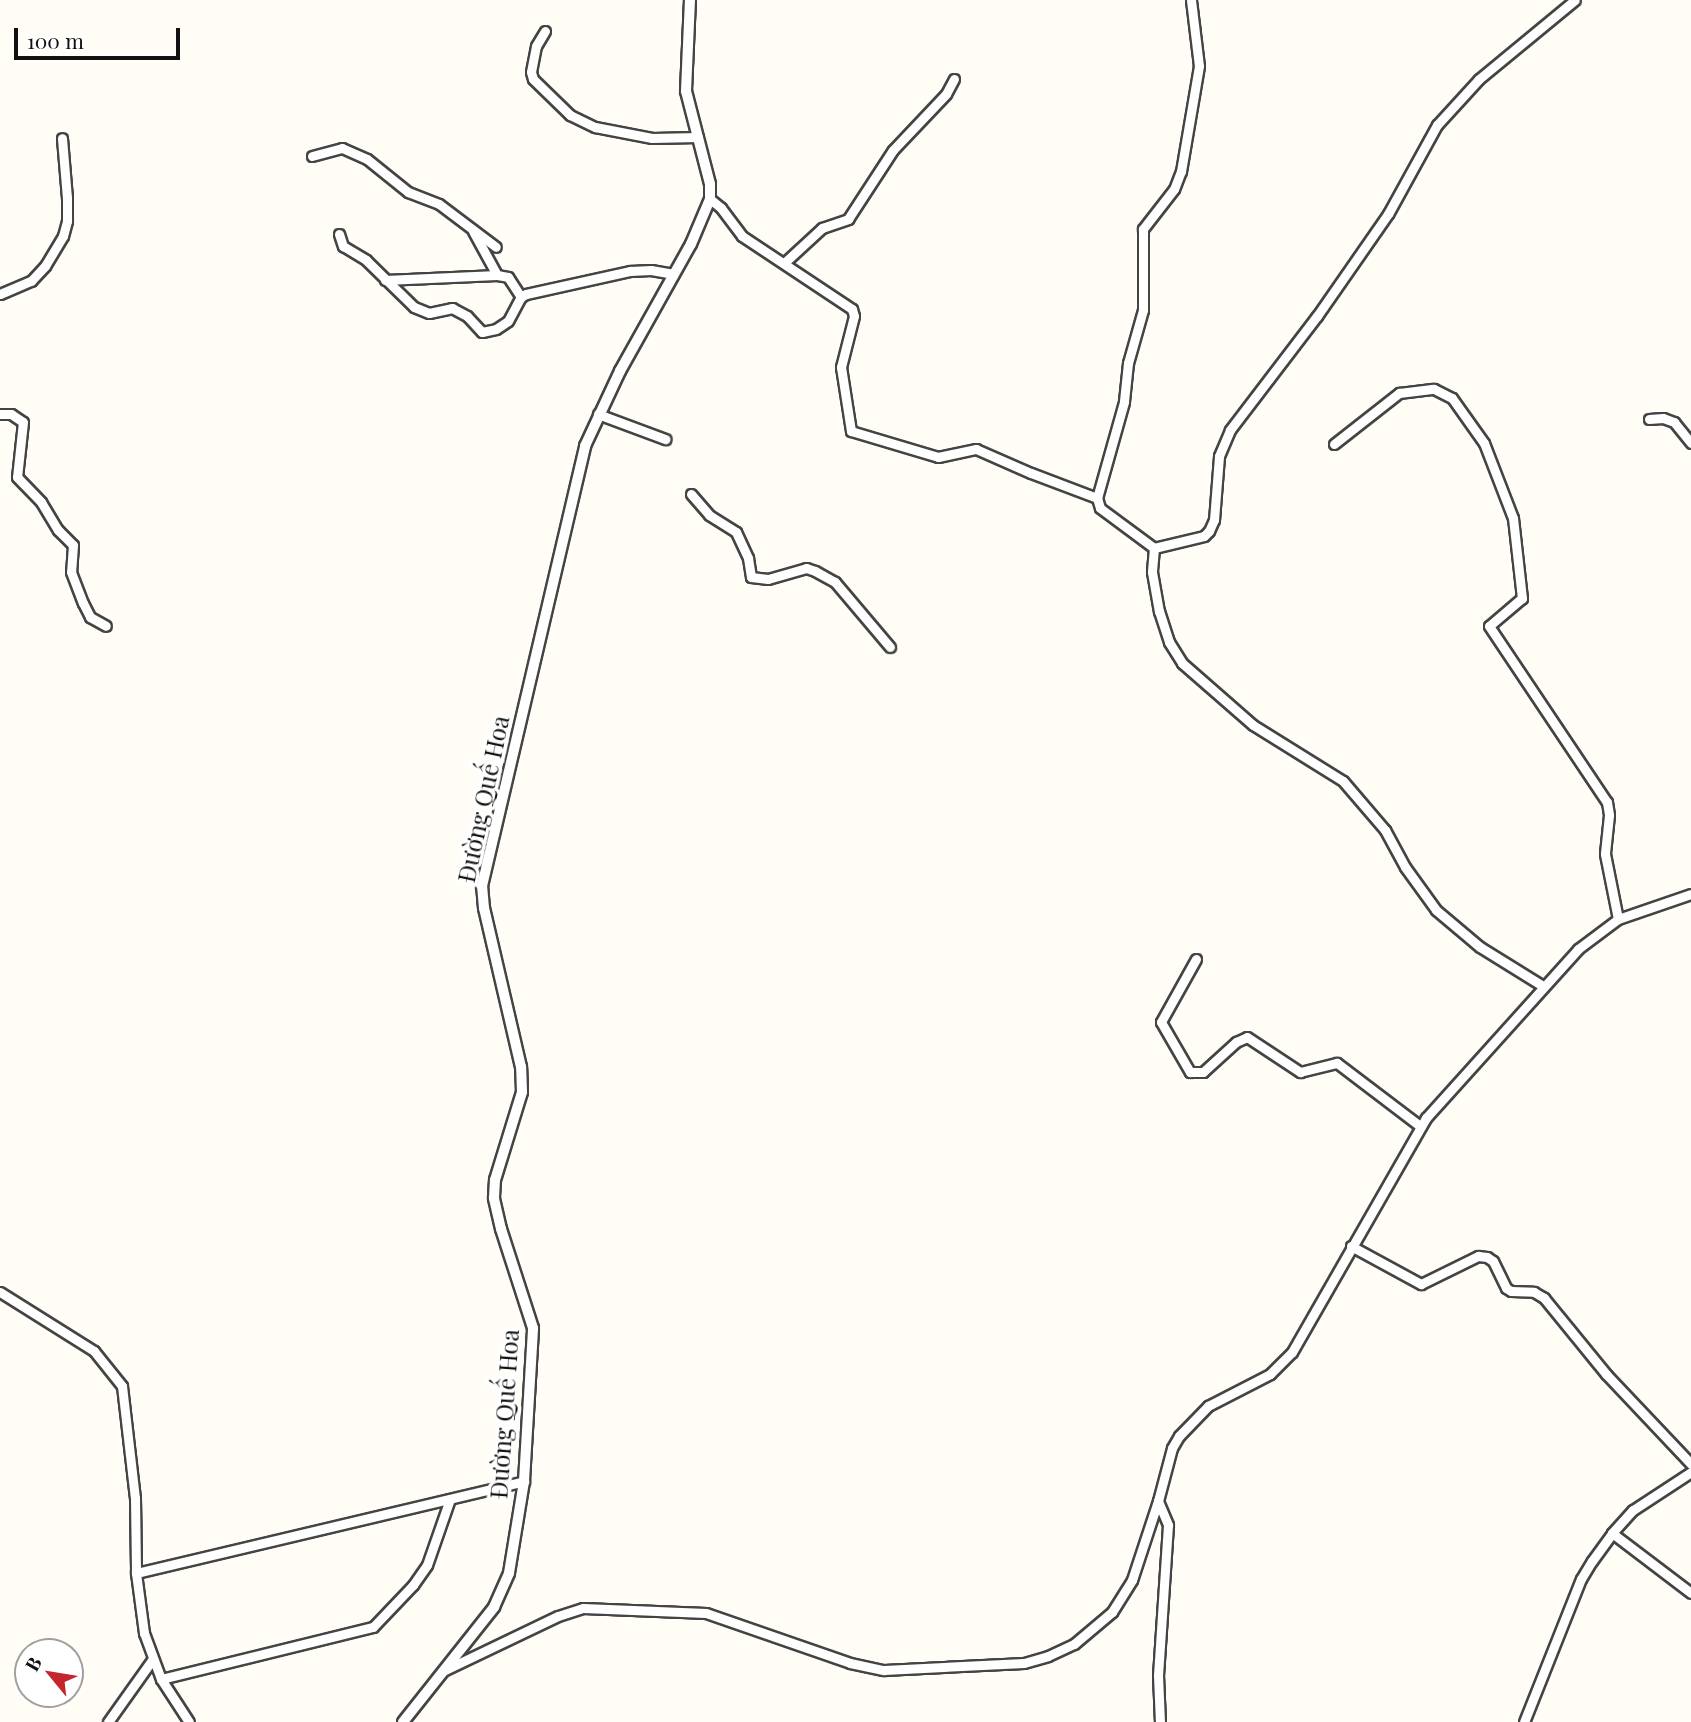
<!DOCTYPE html>
<meta charset="utf-8">
<style>
body{margin:0}
#map{position:relative;width:1691px;height:1722px;overflow:hidden;background:#fffdf5;font-family:"Playfair Display",serif}
div>[style]{position:absolute}
.roads{filter:drop-shadow(2px 0 #444) drop-shadow(-2px 0 #444) drop-shadow(0 2px #444) drop-shadow(0 -2px #444)}
.minor>*{height:9px;margin:-4.5px;padding:0 4.5px;transform-origin:4.5px;border-radius:4.5px;background:#fff}
.tertiary>*{height:10px;margin:-5px;padding:0 5px;transform-origin:5px;border-radius:5px;background:#fff}
span{translate:-50% -50%;white-space:nowrap;text-align:center;line-height:1.15;-webkit-text-stroke:7px #fff;paint-order:stroke}
.street-label{font-size:24px;color:#111}
.north{position:absolute;left:14px;top:1638px;width:70px;height:70px;box-sizing:border-box;background:#fff;border:2px solid #a0a0a0;border-radius:50%;rotate:300deg;font-size:19px;font-weight:700;line-height:28px;text-align:center;color:#111}
.north::after{content:'';display:block;margin:auto;width:24px;height:32px;background:#c4262e;clip-path:polygon(50% 0,100% 100%,50% 72%,0 100%)}
.scale{position:absolute;left:14px;top:28px;width:166px;height:32px;box-sizing:border-box;border:4px solid #111;border-top:0;padding-left:9px;font-size:21px;line-height:24px;white-space:nowrap;color:#111;-webkit-text-stroke:5px #fff;paint-order:stroke}
</style>
<div id="map">
<div class="roads">
<div class="minor">
<i style="left:1191px;top:0;width:66px;rotate:83.1deg"></i>
<i style="left:1199px;top:66px;width:107px;rotate:99.7deg"></i>
<i style="left:1181px;top:171px;width:19px;rotate:111deg"></i>
<i style="left:1174px;top:189px;width:51px;rotate:127.8deg"></i>
<i style="left:1143px;top:229px;width:81px;rotate:90deg"></i>
<i style="left:1143px;top:310px;width:55px;rotate:105.8deg"></i>
<i style="left:1128px;top:363px;width:39px;rotate:96deg"></i>
<i style="left:1124px;top:402px;width:100px;rotate:105.7deg"></i>
<i style="left:1097px;top:498px;width:10px;rotate:73deg"></i>
<i style="left:1100px;top:508px;width:67px;rotate:36.5deg"></i>
<i style="left:1154px;top:548px;width:24px;rotate:95deg"></i>
<i style="left:1152px;top:572px;width:40px;rotate:80deg"></i>
<i style="left:1159px;top:611px;width:33px;rotate:72deg"></i>
<i style="left:1169px;top:642px;width:25px;rotate:58deg"></i>
<i style="left:1182px;top:663px;width:94px;rotate:41.1deg"></i>
<i style="left:1253px;top:725px;width:106px;rotate:31.9deg"></i>
<i style="left:1343px;top:781px;width:65px;rotate:49.4deg"></i>
<i style="left:1385px;top:830px;width:42px;rotate:61.6deg"></i>
<i style="left:1405px;top:867px;width:53px;rotate:54.2deg"></i>
<i style="left:1436px;top:910px;width:57px;rotate:40.1deg"></i>
<i style="left:1480px;top:947px;width:74px;rotate:31.8deg"></i>
<i style="left:545px;top:31px;width:17px;rotate:121deg"></i>
<i style="left:536px;top:46px;width:26px;rotate:101deg"></i>
<i style="left:531px;top:72px;width:7px;rotate:74deg"></i>
<i style="left:533px;top:79px;width:52px;rotate:44.2deg"></i>
<i style="left:570px;top:115px;width:28px;rotate:26deg"></i>
<i style="left:595px;top:127px;width:58px;rotate:10.9deg"></i>
<i style="left:652px;top:138px;width:46px;rotate:-1.2deg"></i>
<i style="left:312px;top:156px;width:31px;rotate:-15deg"></i>
<i style="left:342px;top:148px;width:27px;rotate:24deg"></i>
<i style="left:367px;top:159px;width:53px;rotate:38.8deg"></i>
<i style="left:408px;top:192px;width:33px;rotate:21deg"></i>
<i style="left:439px;top:204px;width:71px;rotate:37deg"></i>
<i style="left:710px;top:199px;width:14px;rotate:39deg"></i>
<i style="left:721px;top:208px;width:35px;rotate:53deg"></i>
<i style="left:742px;top:236px;width:132px;rotate:33.6deg"></i>
<i style="left:852px;top:309px;width:7px;rotate:74deg"></i>
<i style="left:854px;top:316px;width:53px;rotate:104.3deg"></i>
<i style="left:841px;top:367px;width:65px;rotate:81.1deg"></i>
<i style="left:851px;top:431px;width:91px;rotate:16.6deg"></i>
<i style="left:938px;top:457px;width:39px;rotate:-12deg"></i>
<i style="left:976px;top:449px;width:60px;rotate:23.6deg"></i>
<i style="left:1031px;top:473px;width:71px;rotate:20.7deg"></i>
<i style="left:473px;top:231px;width:50px;rotate:61.4deg"></i>
<i style="left:339px;top:234px;width:13px;rotate:72deg"></i>
<i style="left:343px;top:246px;width:27px;rotate:31deg"></i>
<i style="left:366px;top:260px;width:67px;rotate:44.4deg"></i>
<i style="left:414px;top:307px;width:16px;rotate:22deg"></i>
<i style="left:429px;top:313px;width:24px;rotate:-12deg"></i>
<i style="left:452px;top:308px;width:17px;rotate:28deg"></i>
<i style="left:467px;top:316px;width:22px;rotate:47deg"></i>
<i style="left:482px;top:332px;width:14px;rotate:-12deg"></i>
<i style="left:496px;top:329px;width:14px;rotate:-34deg"></i>
<i style="left:508px;top:321px;width:27px;rotate:-62deg"></i>
<i style="left:521px;top:297px;width:6px;rotate:-31deg"></i>
<i style="left:526px;top:294px;width:107px;rotate:-12.5deg"></i>
<i style="left:630px;top:271px;width:21px;rotate:-3deg"></i>
<i style="left:651px;top:270px;width:23px;rotate:10deg"></i>
<i style="left:784px;top:263px;width:52px;rotate:-42.6deg"></i>
<i style="left:822px;top:228px;width:28px;rotate:-19deg"></i>
<i style="left:848px;top:219px;width:82px;rotate:-56.9deg"></i>
<i style="left:893px;top:150px;width:77px;rotate:-46.6deg"></i>
<i style="left:946px;top:94px;width:17px;rotate:-62deg"></i>
<i style="left:385px;top:280px;width:112px;rotate:-2.6deg"></i>
<i style="left:497px;top:275px;width:11px;rotate:10deg"></i>
<i style="left:508px;top:277px;width:24px;rotate:57deg"></i>
<i style="left:0;top:294px;width:34px;rotate:-23deg"></i>
<i style="left:31px;top:281px;width:21px;rotate:-47deg"></i>
<i style="left:45px;top:266px;width:35px;rotate:-59deg"></i>
<i style="left:63px;top:236px;width:16px;rotate:-75deg"></i>
<i style="left:67px;top:221px;width:23px;rotate:-90deg"></i>
<i style="left:67px;top:198px;width:60px;rotate:-94.8deg"></i>
<i style="left:0;top:414px;width:11px"></i>
<i style="left:11px;top:414px;width:14px;rotate:34deg"></i>
<i style="left:23px;top:422px;width:55px;rotate:96.2deg"></i>
<i style="left:17px;top:477px;width:35px;rotate:46deg"></i>
<i style="left:41px;top:502px;width:33px;rotate:59deg"></i>
<i style="left:58px;top:530px;width:21px;rotate:45deg"></i>
<i style="left:73px;top:545px;width:27px;rotate:94deg"></i>
<i style="left:71px;top:572px;width:33px;rotate:69deg"></i>
<i style="left:83px;top:603px;width:16px;rotate:63deg"></i>
<i style="left:90px;top:617px;width:18px;rotate:29deg"></i>
<i style="left:598px;top:414px;width:72px;rotate:20.5deg"></i>
<i style="left:1649px;top:419px;width:14px;rotate:-4deg"></i>
<i style="left:1663px;top:418px;width:12px;rotate:20deg"></i>
<i style="left:1674px;top:422px;width:27px;rotate:51deg"></i>
<i style="left:1334px;top:444px;width:83px;rotate:-38.1deg"></i>
<i style="left:1399px;top:393px;width:35px;rotate:-7deg"></i>
<i style="left:1434px;top:389px;width:20px;rotate:27deg"></i>
<i style="left:1452px;top:398px;width:55px;rotate:54.6deg"></i>
<i style="left:1484px;top:443px;width:80px;rotate:68.9deg"></i>
<i style="left:1513px;top:518px;width:81px;rotate:83.6deg"></i>
<i style="left:1522px;top:598px;width:43px;rotate:139.7deg"></i>
<i style="left:1489px;top:626px;width:212px;rotate:56.2deg"></i>
<i style="left:1607px;top:802px;width:13px;rotate:81deg"></i>
<i style="left:1609px;top:815px;width:39px;rotate:96deg"></i>
<i style="left:1605px;top:854px;width:66px;rotate:78.7deg"></i>
<i style="left:691px;top:494px;width:28px;rotate:49deg"></i>
<i style="left:709px;top:515px;width:32px;rotate:32deg"></i>
<i style="left:736px;top:532px;width:29px;rotate:65deg"></i>
<i style="left:748px;top:558px;width:19px;rotate:81deg"></i>
<i style="left:751px;top:577px;width:17px;rotate:7deg"></i>
<i style="left:768px;top:579px;width:40px;rotate:-16deg"></i>
<i style="left:806px;top:568px;width:9px;rotate:18deg"></i>
<i style="left:815px;top:571px;width:23px;rotate:29deg"></i>
<i style="left:835px;top:582px;width:85px;rotate:49.8deg"></i>
<i style="left:1154px;top:548px;width:51px;rotate:-13.5deg"></i>
<i style="left:1204px;top:536px;width:7px;rotate:-45deg"></i>
<i style="left:1209px;top:531px;width:12px;rotate:-66deg"></i>
<i style="left:1214px;top:520px;width:64px;rotate:-85.5deg"></i>
<i style="left:1219px;top:456px;width:28px;rotate:-67deg"></i>
<i style="left:1230px;top:430px;width:143px;rotate:-52.7deg"></i>
<i style="left:1317px;top:316px;width:124px;rotate:-55.2deg"></i>
<i style="left:1388px;top:214px;width:102px;rotate:-61.2deg"></i>
<i style="left:1437px;top:125px;width:62px;rotate:-47.6deg"></i>
<i style="left:1479px;top:79px;width:124px;rotate:-39.5deg"></i>
<i style="left:1196px;top:959px;width:72px;rotate:119.1deg"></i>
<i style="left:1161px;top:1022px;width:58px;rotate:59.9deg"></i>
<i style="left:1190px;top:1072px;width:13px"></i>
<i style="left:1203px;top:1072px;width:45px;rotate:-42.3deg"></i>
<i style="left:1236px;top:1042px;width:12px;rotate:-24deg"></i>
<i style="left:1247px;top:1037px;width:64px;rotate:33.4deg"></i>
<i style="left:1300px;top:1072px;width:38px;rotate:-14deg"></i>
<i style="left:1337px;top:1063px;width:104px;rotate:37.2deg"></i>
<i style="left:1351px;top:1246px;width:80px;rotate:28.5deg"></i>
<i style="left:1421px;top:1284px;width:64px;rotate:-26.2deg"></i>
<i style="left:1478px;top:1256px;width:9px;rotate:6deg"></i>
<i style="left:1487px;top:1257px;width:7px;rotate:34deg"></i>
<i style="left:1493px;top:1261px;width:30px;rotate:64deg"></i>
<i style="left:1506px;top:1288px;width:6px;rotate:31deg"></i>
<i style="left:1511px;top:1291px;width:23px;rotate:2deg"></i>
<i style="left:1534px;top:1292px;width:12px;rotate:31deg"></i>
<i style="left:1544px;top:1298px;width:98px;rotate:50.8deg"></i>
<i style="left:1606px;top:1374px;width:124px;rotate:46.6deg"></i>
<i style="left:0;top:1292px;width:111px;rotate:32.1deg"></i>
<i style="left:94px;top:1351px;width:45px;rotate:51.3deg"></i>
<i style="left:122px;top:1386px;width:113px;rotate:83.4deg"></i>
<i style="left:135px;top:1498px;width:75px;rotate:89.2deg"></i>
<i style="left:136px;top:1573px;width:61px;rotate:82.4deg"></i>
<i style="left:144px;top:1633px;width:49px;rotate:69.7deg"></i>
<i style="left:161px;top:1679px;width:51px;rotate:56.9deg"></i>
<i style="left:1158px;top:1501px;width:26px;rotate:67deg"></i>
<i style="left:1168px;top:1525px;width:150px;rotate:93.8deg"></i>
<i style="left:1158px;top:1675px;width:47px;rotate:87.6deg"></i>
<i style="left:1612px;top:1533px;width:99px;rotate:37.2deg"></i>
<i style="left:136px;top:1573px;width:399px;rotate:-13.3deg"></i>
<i style="left:443px;top:1671px;width:127px;rotate:-25.6deg"></i>
<i style="left:558px;top:1616px;width:26px;rotate:-18deg"></i>
<i style="left:583px;top:1608px;width:123px;rotate:2.3deg"></i>
<i style="left:706px;top:1613px;width:152px;rotate:19.1deg"></i>
<i style="left:850px;top:1663px;width:35px;rotate:12deg"></i>
<i style="left:884px;top:1670px;width:140px;rotate:-2.9deg"></i>
<i style="left:1024px;top:1663px;width:25px;rotate:-16deg"></i>
<i style="left:1048px;top:1656px;width:29px;rotate:-25deg"></i>
<i style="left:1074px;top:1644px;width:50px;rotate:-40.1deg"></i>
<i style="left:1112px;top:1612px;width:38px;rotate:-58deg"></i>
<i style="left:1132px;top:1580px;width:83px;rotate:-71.8deg"></i>
<i style="left:1158px;top:1501px;width:55px;rotate:-75.2deg"></i>
<i style="left:1172px;top:1448px;width:14px;rotate:-60deg"></i>
<i style="left:1179px;top:1436px;width:42px;rotate:-46deg"></i>
<i style="left:1208px;top:1406px;width:70px;rotate:-27.3deg"></i>
<i style="left:1270px;top:1374px;width:31px;rotate:-45deg"></i>
<i style="left:1292px;top:1352px;width:270px;rotate:-60.2deg"></i>
<i style="left:1426px;top:1118px;width:227px;rotate:-48deg"></i>
<i style="left:1578px;top:949px;width:50px;rotate:-36.9deg"></i>
<i style="left:1618px;top:919px;width:77px;rotate:-18.9deg"></i>
<i style="left:161px;top:1679px;width:218px;rotate:-13.8deg"></i>
<i style="left:373px;top:1627px;width:58px;rotate:-46.4deg"></i>
<i style="left:413px;top:1585px;width:24px;rotate:-55deg"></i>
<i style="left:427px;top:1565px;width:70px;rotate:-70.8deg"></i>
<i style="left:108px;top:1722px;width:76px;rotate:-54.6deg"></i>
<i style="left:1524px;top:1722px;width:154px;rotate:-68.3deg"></i>
<i style="left:1581px;top:1579px;width:21px;rotate:-59deg"></i>
<i style="left:1592px;top:1561px;width:34px;rotate:-54deg"></i>
<i style="left:1612px;top:1533px;width:31px;rotate:-48deg"></i>
<i style="left:1633px;top:1510px;width:69px;rotate:-33.2deg"></i>
</div>
<div class="tertiary">
<i style="left:403px;top:1722px;width:147px;rotate:-51.6deg"></i>
<i style="left:494px;top:1607px;width:37px;rotate:-66deg"></i>
<i style="left:509px;top:1573px;width:93px;rotate:-80.7deg"></i>
<i style="left:524px;top:1481px;width:153px;rotate:-86.6deg"></i>
<i style="left:533px;top:1328px;width:104px;rotate:-107.9deg"></i>
<i style="left:501px;top:1229px;width:32px;rotate:-103deg"></i>
<i style="left:494px;top:1198px;width:18px;rotate:-87deg"></i>
<i style="left:495px;top:1180px;width:92px;rotate:-72.9deg"></i>
<i style="left:522px;top:1092px;width:25px;rotate:-92deg"></i>
<i style="left:521px;top:1067px;width:163px;rotate:-103.1deg"></i>
<i style="left:484px;top:908px;width:22px;rotate:-95deg"></i>
<i style="left:482px;top:886px;width:452px;rotate:-76.8deg"></i>
<i style="left:585px;top:446px;width:83px;rotate:-65deg"></i>
<i style="left:620px;top:371px;width:145px;rotate:-60.8deg"></i>
<i style="left:691px;top:244px;width:49px;rotate:-67.1deg"></i>
<i style="left:710px;top:199px;width:15px;rotate:-90deg"></i>
<i style="left:710px;top:184px;width:96px;rotate:-104.5deg"></i>
<i style="left:686px;top:91px;width:91px;rotate:-87.5deg"></i>
</div>
</div>
<div class="street-label">
<span style="left:483px;top:799px;rotate:-78deg">Đường Quế Hoa</span>
<span style="left:504px;top:1414px;rotate:-86deg">Đường Quế Hoa</span>
</div>
<div class="north">B</div>
<div class="scale">100 m</div>
</div>
